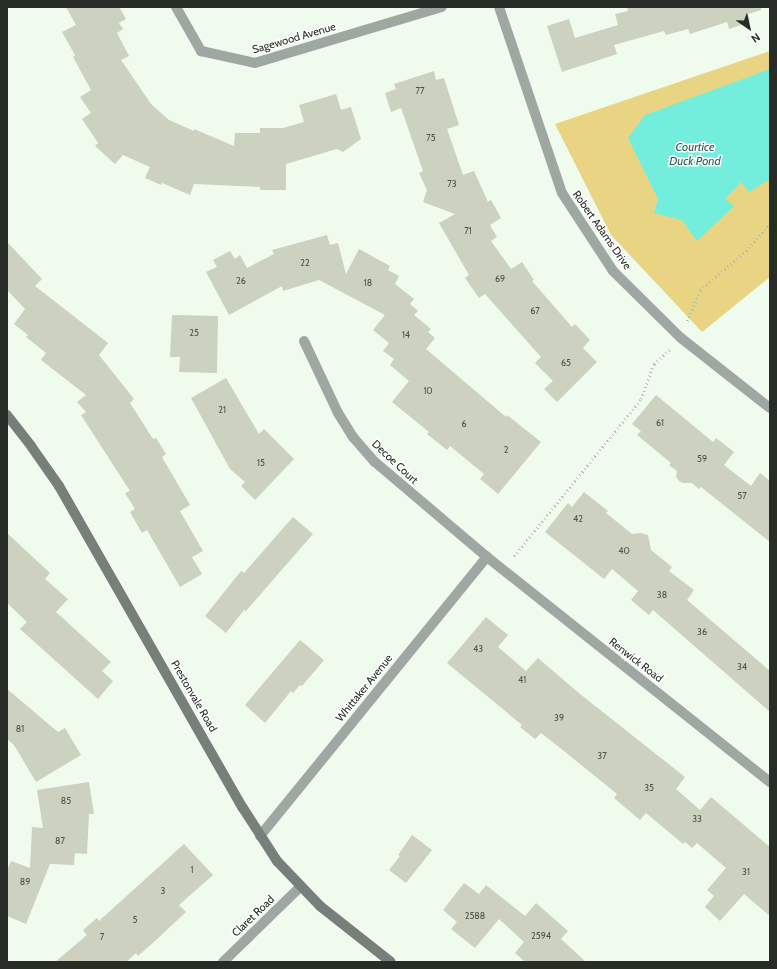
<!DOCTYPE html>
<style>
body{margin:0}
#map{position:relative;width:777px;height:969px;overflow:hidden;background:#effbec;font-family:Cabin,sans-serif}
div>[style]{position:absolute}
.green>*{inset:0;background:#e9d484}
.water>*{inset:0;background:#74eedc}
.building>*{inset:0;background:#cdd1bf}
.path>*{height:2.5px;margin-top:-1.25px;transform-origin:0;background:repeating-linear-gradient(90deg,#b2bcb0 0 1px,transparent 0 4px)}
.street>*{height:10px;margin:-5px;padding:0 5px;transform-origin:5px;border-radius:5px;background:#9fa7a2}
.secondary>*{height:10px;margin:-5px;padding:0 5px;transform-origin:5px;border-radius:5px;background:#75807a}
span{translate:-50% -50%;white-space:nowrap;text-align:center;line-height:1.15;-webkit-text-stroke:3px #fff;paint-order:stroke}
.number-label{font-size:9px;color:#50554c}
.number-label span{-webkit-text-stroke-width:0}
.street-label{font-size:11px;color:#272c26}
.water-label{font-size:12px;color:#2c6058;font-style:italic}
.frame{position:absolute;inset:0;border:8px solid #272c26;pointer-events:none}
.north{position:absolute;left:729px;top:8px;width:40px;height:40px;-webkit-text-stroke:3px #fff;paint-order:stroke;rotate:146deg;font-size:11px;font-weight:700;line-height:16px;text-align:center;color:#272c26}
.north::after{content:'';display:block;margin:auto;width:14px;height:18px;background:#272c26;clip-path:polygon(50% 0,100% 100%,50% 72%,0 100%)}
</style>
<div id="map">
<div class="green">
<i style="clip-path:polygon(770px 51px,770px 277px,702px 332px,611px 235px,555px 124px)"></i>
</div>
<div class="water">
<i style="clip-path:polygon(770px 69px,770px 179px,749px 192px,741px 182px,725px 199px,734px 206px,697px 241px,682px 220px,654px 213px,658px 199px,628px 138px,645px 115px)"></i>
</div>
<div class="building">
<i style="clip-path:polygon(66px 7px,119px 7px,126px 19px,119px 23px,123px 29px,117px 33px,129px 56px,121px 60px,151px 104px,169px 120px,194px 131px,194px 129px,234px 146px,235px 133px,260px 133px,260px 128px,283px 128px,304px 122px,299px 105px,336px 94px,341px 110px,351px 107px,361px 139px,343px 152px,337px 149px,286px 164px,286px 190px,260px 190px,260px 187px,194px 184px,190px 195px,162px 183px,161px 185px,145px 178px,150px 167px,123px 155px,115px 164px,95px 146px,98px 143px,82px 119px,91px 113px,80px 97px,91px 90px,73px 57px,75px 55px,62px 32px,76px 25px)"></i>
<i style="clip-path:polygon(627px 7px,761px 7px,761px 10px,748px 14px,750px 22px,729px 29px,727px 22px,690px 34px,688px 29px,666px 35px,664px 31px,614px 45px,617px 54px,562px 72px,547px 26px,569px 19px,575px 38px,618px 25px,615px 14px,628px 11px)"></i>
<i style="clip-path:polygon(434px 71px,436px 80px,444px 78px,459px 125px,447px 129px,463px 175px,474px 171px,488px 202px,491px 200px,501px 218px,490px 225px,497px 237px,491px 241px,511px 269px,522px 262px,534px 280px,532px 281px,572px 327px,575px 324px,590px 340px,583px 348px,597px 362px,557px 402px,544px 389px,553px 381px,535px 363px,541px 357px,485px 294px,479px 298px,465px 278px,469px 275px,439px 223px,455px 214px,423px 202px,427px 190px,419px 173px,423px 171px,401px 108px,391px 112px,385px 93px,396px 89px,394px 84px)"></i>
<i style="clip-path:polygon(327px 235px,330px 245px,338px 243px,346px 274px,359px 249px,390px 266px,388px 270px,399px 276px,395px 284px,414px 299px,410px 304px,418px 311px,414px 315px,431px 329px,428px 332px,435px 338px,426px 349px,506px 417px,507px 415px,541px 442px,498px 494px,480px 479px,484px 474px,450px 446px,447px 450px,427px 434px,429px 432px,392px 402px,409px 381px,390px 365px,394px 359px,383px 351px,389px 343px,373px 330px,385px 315px,319px 280px,283px 291px,282px 286px,229px 315px,206px 272px,217px 267px,213px 260px,230px 251px,235px 259px,240px 255px,247px 268px,274px 254px,272px 250px)"></i>
<i style="clip-path:polygon(7px 242px,42px 279px,35px 286px,108px 343px,99px 355px,134px 399px,130px 403px,153px 439px,156px 438px,166px 454px,162px 457px,190px 505px,180px 511px,203px 551px,192px 557px,202px 574px,180px 587px,147px 530px,142px 533px,130px 512px,135px 509px,125px 493px,130px 491px,81px 415px,86px 412px,77px 402px,86px 395px,41px 360px,46px 353px,26px 337px,28px 335px,14px 324px,25px 309px,7px 290px)"></i>
<i style="clip-path:polygon(172px 315px,218px 316px,217px 373px,179px 372px,180px 357px,170px 357px)"></i>
<i style="clip-path:polygon(226px 378px,259px 434px,264px 429px,294px 459px,255px 500px,241px 486px,245px 482px,230px 469px,191px 398px)"></i>
<i style="clip-path:polygon(656px 395px,713px 442px,716px 438px,734px 452px,724px 465px,751px 486px,760px 473px,770px 481px,770px 542px,701px 487px,699px 489px,692px 483px,683px 483px,679px 481px,676px 477px,677px 471px,669px 465px,671px 463px,637px 435px,641px 431px,632px 424px)"></i>
<i style="clip-path:polygon(584px 492px,608px 511px,606px 513px,632px 534px,641px 533px,648px 535px,651px 550px,672px 567px,669px 571px,694px 590px,687px 600px,770px 671px,770px 712px,653px 610px,649px 615px,631px 600px,638px 591px,612px 569px,604px 579px,545px 532px,568px 503px,572px 507px)"></i>
<i style="clip-path:polygon(293px 517px,313px 534px,246px 611px,244px 610px,226px 633px,205px 616px,241px 571px,244px 573px)"></i>
<i style="clip-path:polygon(7px 533px,50px 573px,45px 579px,68px 599px,56px 612px,111px 662px,102px 671px,113px 681px,98px 699px,20px 629px,27px 622px,7px 603px)"></i>
<i style="clip-path:polygon(486px 617px,508px 635px,498px 647px,526px 671px,538px 658px,580px 694px,685px 777px,676px 789px,700px 810px,711px 797px,770px 847px,770px 916px,744px 894px,720px 921px,705px 907px,714px 896px,707px 890px,726px 868px,697px 843px,692px 848px,685px 842px,683px 844px,646px 813px,640px 820px,614px 798px,617px 794px,564px 751px,541px 733px,535px 739px,520px 727px,522px 725px,447px 663px)"></i>
<i style="clip-path:polygon(300px 640px,324px 660px,302px 686px,300px 685px,293px 693px,291px 691px,265px 723px,245px 705px)"></i>
<i style="clip-path:polygon(7px 689px,58px 732px,65px 728px,81px 755px,36px 782px,14px 745px,7px 739px)"></i>
<i style="clip-path:polygon(89px 782px,94px 814px,89px 814px,87px 854px,75px 853px,74px 865px,50px 864px,26px 924px,7px 916px,7px 871px,11px 861px,30px 868px,32px 827px,43px 828px,37px 790px)"></i>
<i style="clip-path:polygon(412px 835px,432px 850px,406px 883px,389px 870px,400px 856px,398px 855px)"></i>
<i style="clip-path:polygon(184px 844px,213px 875px,179px 905px,186px 912px,156px 940px,138px 956px,136px 953px,126px 962px,55px 962px,87px 935px,83px 930px,97px 918px,99px 921px)"></i>
<i style="clip-path:polygon(464px 883px,479px 894px,486px 885px,525px 916px,536px 903px,568px 931px,561px 939px,586px 962px,525px 962px,515px 953px,524px 942px,499px 919px,475px 948px,451px 929px,457px 922px,443px 910px)"></i>
</div>
<div class="path">
<i style="left:687px;top:321px;width:34px;rotate:-67deg"></i>
<i style="left:700px;top:290px;width:60px;rotate:-40.3deg"></i>
<i style="left:746px;top:251px;width:37px;rotate:-49deg"></i>
<i style="left:514px;top:556px;width:202px;rotate:-51deg"></i>
<i style="left:641px;top:399px;width:37px;rotate:-70deg"></i>
<i style="left:654px;top:364px;width:22px;rotate:-43deg"></i>
</div>
<div class="street">
<i style="left:176px;top:7px;width:51px;rotate:60.4deg"></i>
<i style="left:201px;top:51px;width:55px;rotate:12.5deg"></i>
<i style="left:255px;top:63px;width:195px;rotate:-16.7deg"></i>
<i style="left:499px;top:7px;width:196px;rotate:71.3deg"></i>
<i style="left:562px;top:193px;width:93px;rotate:56.8deg"></i>
<i style="left:613px;top:271px;width:95px;rotate:44.6deg"></i>
<i style="left:681px;top:338px;width:113px;rotate:38.2deg"></i>
<i style="left:304px;top:341px;width:80px;rotate:64.7deg"></i>
<i style="left:338px;top:413px;width:28px;rotate:58deg"></i>
<i style="left:353px;top:437px;width:33px;rotate:49deg"></i>
<i style="left:375px;top:462px;width:147px;rotate:40.3deg"></i>
<i style="left:487px;top:557px;width:362px;rotate:38.5deg"></i>
<i style="left:260px;top:836px;width:360px;rotate:-50.9deg"></i>
<i style="left:223px;top:962px;width:107px;rotate:-44.2deg"></i>
</div>
<div class="secondary">
<i style="left:7px;top:415px;width:39px;rotate:52deg"></i>
<i style="left:31px;top:446px;width:49px;rotate:55deg"></i>
<i style="left:59px;top:486px;width:371px;rotate:60.3deg"></i>
<i style="left:243px;top:808px;width:63px;rotate:57.3deg"></i>
<i style="left:277px;top:861px;width:62px;rotate:46.3deg"></i>
<i style="left:320px;top:906px;width:90px;rotate:38.3deg"></i>
</div>
<div class="number-label">
<span style="left:420px;top:91px">77</span>
<span style="left:431px;top:138px">75</span>
<span style="left:452px;top:184px">73</span>
<span style="left:468px;top:231px">71</span>
<span style="left:305px;top:263px">22</span>
<span style="left:500px;top:279px">69</span>
<span style="left:241px;top:281px">26</span>
<span style="left:368px;top:283px">18</span>
<span style="left:535px;top:311px">67</span>
<span style="left:194px;top:333px">25</span>
<span style="left:406px;top:335px">14</span>
<span style="left:566px;top:363px">65</span>
<span style="left:428px;top:391px">10</span>
<span style="left:222px;top:410px">21</span>
<span style="left:660px;top:423px">61</span>
<span style="left:464px;top:424px">6</span>
<span style="left:506px;top:450px">2</span>
<span style="left:702px;top:459px">59</span>
<span style="left:261px;top:463px">15</span>
<span style="left:742px;top:496px">57</span>
<span style="left:578px;top:519px">42</span>
<span style="left:624px;top:551px">40</span>
<span style="left:662px;top:595px">38</span>
<span style="left:702px;top:632px">36</span>
<span style="left:478px;top:649px">43</span>
<span style="left:742px;top:667px">34</span>
<span style="left:522px;top:680px">41</span>
<span style="left:559px;top:718px">39</span>
<span style="left:20px;top:729px">81</span>
<span style="left:602px;top:756px">37</span>
<span style="left:649px;top:788px">35</span>
<span style="left:66px;top:801px">85</span>
<span style="left:697px;top:819px">33</span>
<span style="left:60px;top:841px">87</span>
<span style="left:192px;top:870px">1</span>
<span style="left:746px;top:872px">31</span>
<span style="left:25px;top:882px">89</span>
<span style="left:163px;top:891px">3</span>
<span style="left:475px;top:916px">2588</span>
<span style="left:135px;top:920px">5</span>
<span style="left:541px;top:936px">2594</span>
<span style="left:102px;top:937px">7</span>
</div>
<div class="street-label">
<span style="left:294px;top:38px;rotate:-16deg">Sagewood Avenue</span>
<span style="left:602px;top:230px;rotate:55deg">Robert Adams Drive</span>
<span style="left:395px;top:462px;rotate:43deg">Decoe Court</span>
<span style="left:636px;top:660px;rotate:38deg">Renwick Road</span>
<span style="left:364px;top:688px;rotate:-51deg">Whittaker Avenue</span>
<span style="left:194px;top:696px;rotate:60deg">Prestonvale Road</span>
<span style="left:253px;top:916px;rotate:-44deg">Claret Road</span>
</div>
<div class="water-label">
<span style="left:695px;top:154px">Courtice<br>Duck Pond</span>
</div>
<div class="frame"></div>
<div class="north">N</div>
</div>
